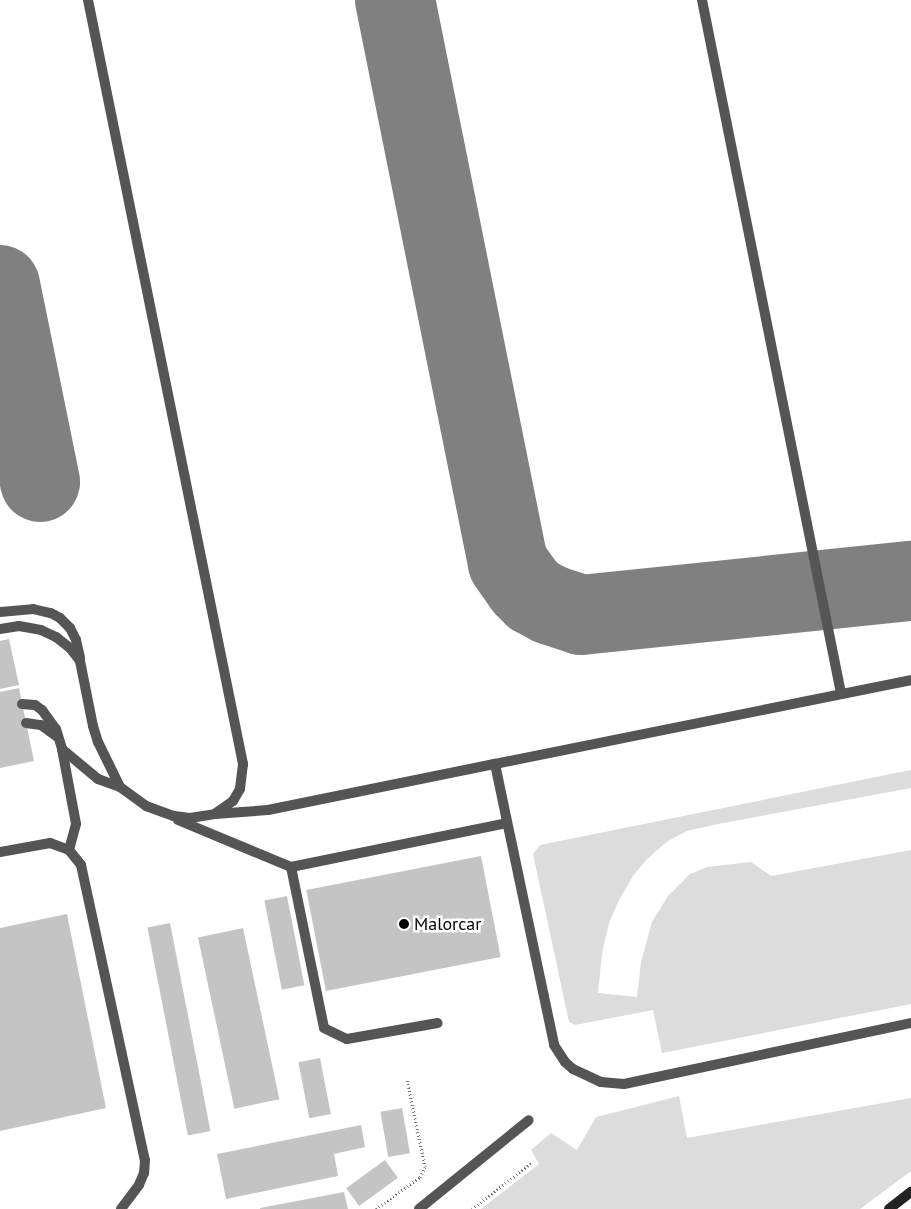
<!DOCTYPE html>
<style>
body{margin:0}
#map{position:relative;width:911px;height:1209px;overflow:hidden;background:#fff;font-family:"PT Sans",sans-serif}
div>[style]{position:absolute}
.green>*{inset:0;background:#dcdcdc}
.taxiway>*{height:80px;margin:-40px;padding:0 40px;transform-origin:40px;border-radius:40px;background:#808080}
.building>*{inset:0;background:#c4c4c4;transform-origin:0 0}
.path>*{height:3px;margin-top:-1.5px;transform-origin:0;background:repeating-linear-gradient(90deg,#777 0 1px,transparent 0 3.5px)}
.lane>*{height:10px;margin:-5px;padding:0 5px;transform-origin:5px;border-radius:5px;background:#555}
.secondary>*{height:10px;margin:-5px;padding:0 5px;transform-origin:5px;border-radius:5px;background:#222}
.dots>*{width:14px;height:14px;translate:-50% -50%;box-sizing:border-box;border:2px solid #fff;border-radius:50%}
span{translate:-50% -50%;white-space:nowrap;text-align:center;line-height:1.15;-webkit-text-stroke:5px #fff;paint-order:stroke}
.poi-label{font-size:18px;color:#000}
.left{translate:0 -50%;text-align:left}
</style>
<div id="map">
<div class="green">
<i style="clip-path:polygon(911px 770px,911px 788px,718px 824px,687px 831px,668px 841px,647px 859px,633px 876px,619px 900px,609px 923px,602px 954px,598px 993px,637px 997px,641px 962px,652px 922px,668px 896px,690px 874px,707px 867px,751px 862px,771px 876px,911px 850px,911px 1004px,662px 1053px,653px 1010px,575px 1025px,569px 1022px,533px 854px,540px 845px)"></i>
<i style="clip-path:polygon(679px 1096px,687px 1138px,911px 1098px,911px 1171px,860px 1209px,481px 1209px,539px 1164px,531px 1150px,551px 1133px,577px 1150px,596px 1117px)"></i>
</div>
<div class="taxiway">
<i style="left:395px;top:0;width:574px;rotate:78.65deg"></i>
<i style="left:508px;top:563px;width:28px;rotate:55deg"></i>
<i style="left:524px;top:586px;width:14px;rotate:45deg"></i>
<i style="left:534px;top:596px;width:19px;rotate:28deg"></i>
<i style="left:551px;top:605px;width:32px;rotate:18deg"></i>
<i style="left:581px;top:615px;width:332px;rotate:-5.9deg"></i>
<i style="left:0;top:285px;width:201px;rotate:78.5deg"></i>
</div>
<div class="building">
<i style="clip-path:polygon(9px 639px,19px 685px,0 689px,0 641px)"></i>
<i style="clip-path:polygon(19px 688px,34px 761px,0 768px,0 692px)"></i>
<i style="left:481px;top:856px;width:103px;height:178px;rotate:79deg"></i>
<i style="left:287px;top:896px;width:91px;height:23px;rotate:79deg"></i>
<i style="clip-path:polygon(67px 914px,106px 1108px,0 1131px,0 928px)"></i>
<i style="left:170px;top:923px;width:212px;height:23px;rotate:79deg"></i>
<i style="left:243px;top:928px;width:175px;height:46px;rotate:78deg"></i>
<i style="left:320px;top:1058px;width:57px;height:22px;rotate:79deg"></i>
<i style="left:402px;top:1108px;width:46px;height:22px;rotate:80deg"></i>
<i style="clip-path:polygon(361px 1125px,365px 1147px,334px 1154px,338px 1176px,226px 1199px,217px 1154px)"></i>
<i style="left:385px;top:1160px;width:22px;height:48px;rotate:54deg"></i>
<i style="clip-path:polygon(344px 1192px,348px 1209px,260px 1209px,260px 1208px)"></i>
</div>
<div class="path">
<i style="left:376px;top:1209px;width:54px;rotate:-36deg"></i>
<i style="left:420px;top:1177px;width:11px;rotate:-63deg"></i>
<i style="left:425px;top:1167px;width:90px;rotate:-101.6deg"></i>
<i style="left:472px;top:1209px;width:75px;rotate:-37.9deg"></i>
</div>
<div class="lane">
<i style="left:88px;top:0;width:780px;rotate:78.53deg"></i>
<i style="left:243px;top:764px;width:25px;rotate:97deg"></i>
<i style="left:240px;top:789px;width:14px;rotate:120deg"></i>
<i style="left:233px;top:801px;width:21px;rotate:145deg"></i>
<i style="left:702px;top:0;width:707px;rotate:78.66deg"></i>
<i style="left:0;top:612px;width:33px;rotate:-5deg"></i>
<i style="left:33px;top:609px;width:18px;rotate:13deg"></i>
<i style="left:51px;top:613px;width:10px;rotate:29deg"></i>
<i style="left:60px;top:618px;width:14px;rotate:45deg"></i>
<i style="left:70px;top:628px;width:13px;rotate:63deg"></i>
<i style="left:76px;top:640px;width:18px;rotate:77deg"></i>
<i style="left:0;top:629px;width:19px;rotate:-9deg"></i>
<i style="left:19px;top:626px;width:22px;rotate:10deg"></i>
<i style="left:41px;top:630px;width:17px;rotate:25deg"></i>
<i style="left:56px;top:637px;width:18px;rotate:38deg"></i>
<i style="left:70px;top:648px;width:16px;rotate:52deg"></i>
<i style="left:80px;top:661px;width:66px;rotate:78.7deg"></i>
<i style="left:93px;top:726px;width:17px;rotate:73deg"></i>
<i style="left:98px;top:742px;width:50px;rotate:63.9deg"></i>
<i style="left:22px;top:704px;width:13px;rotate:4deg"></i>
<i style="left:35px;top:705px;width:9px;rotate:36deg"></i>
<i style="left:42px;top:710px;width:24px;rotate:54deg"></i>
<i style="left:56px;top:729px;width:21px;rotate:73deg"></i>
<i style="left:62px;top:749px;width:76px;rotate:79.4deg"></i>
<i style="left:76px;top:824px;width:27px;rotate:105deg"></i>
<i style="left:26px;top:723px;width:15px;rotate:8deg"></i>
<i style="left:41px;top:725px;width:19px;rotate:36deg"></i>
<i style="left:62px;top:749px;width:47px;rotate:39.8deg"></i>
<i style="left:98px;top:779px;width:23px;rotate:20deg"></i>
<i style="left:120px;top:787px;width:32px;rotate:36deg"></i>
<i style="left:146px;top:806px;width:30px;rotate:20deg"></i>
<i style="left:174px;top:816px;width:16px;rotate:7deg"></i>
<i style="left:190px;top:818px;width:25px;rotate:-9deg"></i>
<i style="left:215px;top:814px;width:53px;rotate:-4.3deg"></i>
<i style="left:268px;top:810px;width:232px;rotate:-11.5deg"></i>
<i style="left:495px;top:764px;width:287px;rotate:78.1deg"></i>
<i style="left:554px;top:1045px;width:20px;rotate:57deg"></i>
<i style="left:565px;top:1062px;width:11px;rotate:41deg"></i>
<i style="left:573px;top:1069px;width:31px;rotate:25deg"></i>
<i style="left:601px;top:1082px;width:23px;rotate:5deg"></i>
<i style="left:624px;top:1084px;width:293px;rotate:-12deg"></i>
<i style="left:495px;top:764px;width:424px;rotate:-11.4deg"></i>
<i style="left:178px;top:820px;width:122px;rotate:22.6deg"></i>
<i style="left:291px;top:867px;width:164px;rotate:78.4deg"></i>
<i style="left:324px;top:1028px;width:25px;rotate:26deg"></i>
<i style="left:347px;top:1039px;width:92px;rotate:-10deg"></i>
<i style="left:0;top:852px;width:51px;rotate:-10.2deg"></i>
<i style="left:50px;top:843px;width:20px;rotate:20deg"></i>
<i style="left:69px;top:850px;width:19px;rotate:51deg"></i>
<i style="left:81px;top:865px;width:302px;rotate:77.8deg"></i>
<i style="left:145px;top:1160px;width:13px;rotate:94deg"></i>
<i style="left:144px;top:1173px;width:13px;rotate:113deg"></i>
<i style="left:139px;top:1185px;width:30px;rotate:127deg"></i>
<i style="left:291px;top:867px;width:220px;rotate:-11.5deg"></i>
<i style="left:419px;top:1209px;width:141px;rotate:-39deg"></i>
</div>
<div class="secondary">
<i style="left:889px;top:1209px;width:28px;rotate:-38deg"></i>
</div>
<div class="dots">
<i style="left:404px;top:924px;background:#000"></i>
</div>
<div class="poi-label">
<span class="left" style="left:414px;top:924px">Malorcar</span>
</div>
</div>
